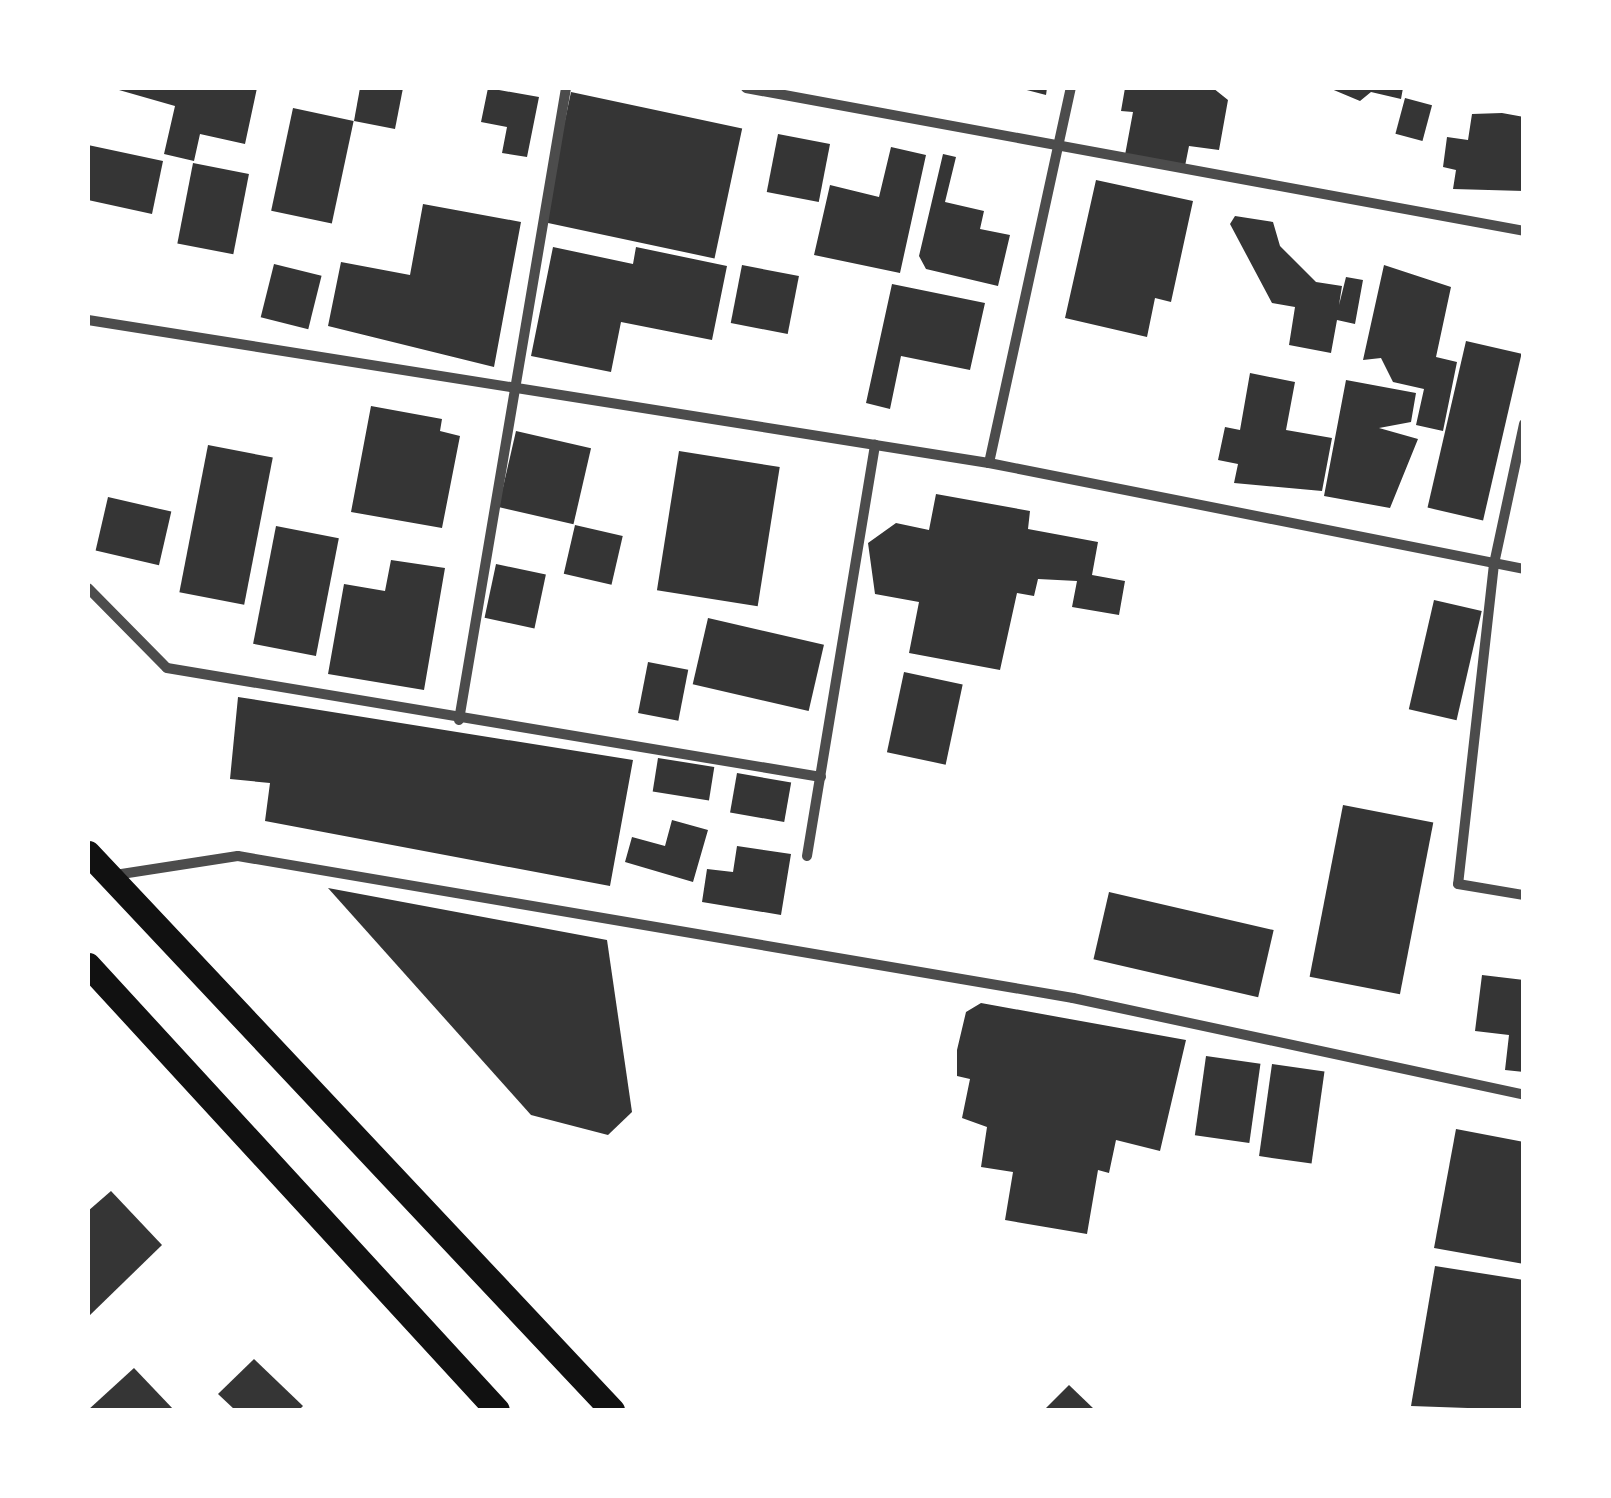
<!DOCTYPE html>
<style>
body{margin:0}
#map{position:relative;width:1611px;height:1498px;overflow:hidden;background:#fff;font-family:"IBM Plex Sans",sans-serif}
div>[style]{position:absolute}
.building>*{inset:0;background:#353535;transform-origin:0 0}
.minor>*{height:10px;margin:-5px;padding:0 5px;transform-origin:5px;border-radius:5px;background:#4c4c4c}
.primary>*{height:25px;margin:-12.5px;padding:0 12.5px;transform-origin:12.5px;border-radius:12.5px;background:#111}
span{translate:-50% -50%;white-space:nowrap;text-align:center;line-height:1.15;-webkit-text-stroke:10px #fff;paint-order:stroke}
.frame{position:absolute;inset:0;border:90px solid #fff;pointer-events:none}
</style>
<div id="map">
<div class="building">
<i style="clip-path:polygon(112px 88px,257px 88px,245px 144px,200px 134px,194px 161px,164px 154px,175px 106px)"></i>
<i style="clip-path:polygon(360px 88px,403px 88px,395px 129px,354px 121px)"></i>
<i style="clip-path:polygon(488px 88px,539px 97px,527px 157px,502px 153px,507px 127px,481px 122px)"></i>
<i style="clip-path:polygon(1019px 88px,1047px 88px,1046px 95px)"></i>
<i style="clip-path:polygon(1125px 88px,1213px 88px,1228px 100px,1219px 150px,1189px 146px,1185px 166px,1125px 155px,1133px 112px,1121px 111px)"></i>
<i style="clip-path:polygon(1329px 88px,1403px 88px,1401px 99px,1371px 92px,1360px 101px)"></i>
<i style="left:571px;top:92px;width:175px;height:133px;rotate:12deg"></i>
<i style="left:1405px;top:98px;width:28px;height:37px;rotate:15deg"></i>
<i style="left:293px;top:108px;width:62px;height:105px;rotate:12deg"></i>
<i style="clip-path:polygon(1502px 113px,1524px 117px,1524px 191px,1453px 189px,1456px 170px,1443px 167px,1447px 137px,1468px 140px,1472px 114px)"></i>
<i style="left:778px;top:134px;width:53px;height:59px;rotate:11deg"></i>
<i style="clip-path:polygon(88px 145px,163px 161px,152px 214px,88px 200px)"></i>
<i style="clip-path:polygon(891px 147px,926px 155px,900px 273px,814px 255px,830px 185px,879px 197px)"></i>
<i style="clip-path:polygon(943px 154px,956px 157px,945px 202px,984px 211px,980px 229px,1010px 235px,998px 286px,926px 269px,919px 256px)"></i>
<i style="left:193px;top:163px;width:57px;height:82px;rotate:11deg"></i>
<i style="clip-path:polygon(1096px 180px,1193px 201px,1171px 302px,1155px 298px,1147px 337px,1065px 318px)"></i>
<i style="clip-path:polygon(423px 204px,521px 222px,494px 367px,328px 326px,341px 262px,410px 275px)"></i>
<i style="clip-path:polygon(1235px 216px,1273px 222px,1280px 246px,1316px 282px,1342px 286px,1339px 305px,1346px 277px,1363px 280px,1355px 324px,1337px 320px,1331px 353px,1289px 345px,1295px 307px,1272px 303px,1230px 224px)"></i>
<i style="clip-path:polygon(553px 247px,633px 264px,636px 247px,727px 266px,712px 340px,621px 322px,611px 372px,531px 356px)"></i>
<i style="left:274px;top:264px;width:49px;height:55px;rotate:14deg"></i>
<i style="left:742px;top:265px;width:58px;height:59px;rotate:11deg"></i>
<i style="clip-path:polygon(1384px 265px,1451px 287px,1436px 357px,1457px 362px,1443px 431px,1416px 425px,1424px 389px,1393px 382px,1381px 358px,1363px 360px)"></i>
<i style="clip-path:polygon(892px 284px,985px 303px,970px 370px,901px 356px,890px 409px,866px 403px)"></i>
<i style="left:1466px;top:341px;width:57px;height:171px;rotate:13deg"></i>
<i style="clip-path:polygon(1250px 373px,1295px 382px,1286px 430px,1332px 438px,1322px 491px,1234px 483px,1238px 464px,1218px 460px,1225px 427px,1240px 430px)"></i>
<i style="clip-path:polygon(1346px 380px,1416px 393px,1411px 422px,1379px 428px,1418px 439px,1390px 508px,1324px 496px)"></i>
<i style="clip-path:polygon(371px 406px,442px 419px,440px 431px,460px 436px,442px 528px,351px 512px)"></i>
<i style="left:516px;top:431px;width:77px;height:78px;rotate:13deg"></i>
<i style="left:208px;top:445px;width:66px;height:150px;rotate:11deg"></i>
<i style="left:679px;top:451px;width:102px;height:141px;rotate:9deg"></i>
<i style="clip-path:polygon(936px 494px,1030px 511px,1028px 529px,1098px 542px,1092px 575px,1125px 581px,1119px 615px,1072px 607px,1077px 581px,1038px 579px,1034px 596px,1017px 593px,1000px 670px,909px 653px,919px 602px,875px 594px,868px 543px,896px 523px,929px 530px)"></i>
<i style="left:108px;top:497px;width:65px;height:55px;rotate:13deg"></i>
<i style="left:575px;top:525px;width:49px;height:50px;rotate:13deg"></i>
<i style="left:276px;top:526px;width:64px;height:120px;rotate:11deg"></i>
<i style="clip-path:polygon(391px 560px,445px 568px,424px 690px,328px 674px,344px 584px,385px 591px)"></i>
<i style="left:496px;top:564px;width:51px;height:55px;rotate:12deg"></i>
<i style="left:1434px;top:600px;width:49px;height:112px;rotate:13deg"></i>
<i style="left:708px;top:618px;width:119px;height:68px;rotate:13deg"></i>
<i style="left:648px;top:662px;width:41px;height:52px;rotate:11deg"></i>
<i style="left:904px;top:672px;width:60px;height:82px;rotate:12deg"></i>
<i style="clip-path:polygon(238px 697px,633px 760px,610px 886px,265px 821px,270px 783px,230px 779px)"></i>
<i style="left:658px;top:758px;width:57px;height:34px;rotate:9deg"></i>
<i style="left:737px;top:773px;width:55px;height:40px;rotate:10deg"></i>
<i style="left:1343px;top:805px;width:92px;height:175px;rotate:11deg"></i>
<i style="clip-path:polygon(672px 820px,708px 830px,693px 882px,625px 862px,632px 837px,665px 846px)"></i>
<i style="clip-path:polygon(737px 846px,791px 854px,781px 915px,702px 902px,707px 869px,733px 872px)"></i>
<i style="clip-path:polygon(328px 888px,607px 940px,632px 1112px,608px 1135px,531px 1115px)"></i>
<i style="left:1109px;top:892px;width:169px;height:69px;rotate:13deg"></i>
<i style="clip-path:polygon(1482px 975px,1524px 980px,1524px 1072px,1505px 1070px,1509px 1035px,1475px 1031px)"></i>
<i style="clip-path:polygon(981px 1003px,1186px 1040px,1160px 1151px,1116px 1140px,1109px 1173px,1098px 1170px,1087px 1234px,1005px 1220px,1013px 1172px,981px 1167px,987px 1127px,962px 1118px,970px 1079px,957px 1076px,957px 1050px,966px 1012px)"></i>
<i style="left:1206px;top:1056px;width:55px;height:80px;rotate:8deg"></i>
<i style="left:1272px;top:1064px;width:53px;height:93px;rotate:8deg"></i>
<i style="clip-path:polygon(1456px 1129px,1524px 1142px,1524px 1264px,1434px 1248px)"></i>
<i style="clip-path:polygon(111px 1191px,162px 1245px,88px 1317px,88px 1211px)"></i>
<i style="clip-path:polygon(1435px 1266px,1524px 1280px,1524px 1410px,1411px 1406px)"></i>
<i style="clip-path:polygon(254px 1359px,303px 1406px,299px 1410px,235px 1410px,218px 1394px)"></i>
<i style="clip-path:polygon(134px 1368px,174px 1410px,88px 1410px)"></i>
<i style="clip-path:polygon(1069px 1385px,1095px 1410px,1044px 1410px)"></i>
</div>
<div class="minor">
<i style="left:746px;top:88px;width:791px;rotate:10.41deg"></i>
<i style="left:88px;top:320px;width:912px;rotate:9.02deg"></i>
<i style="left:989px;top:463px;width:545px;rotate:11.21deg"></i>
<i style="left:1524px;top:424px;width:143px;rotate:102.1deg"></i>
<i style="left:1494px;top:564px;width:322px;rotate:96.4deg"></i>
<i style="left:1458px;top:884px;width:67px;rotate:9.5deg"></i>
<i style="left:989px;top:463px;width:384px;rotate:-77.7deg"></i>
<i style="left:88px;top:588px;width:112px;rotate:45.4deg"></i>
<i style="left:167px;top:668px;width:663px;rotate:9.46deg"></i>
<i style="left:459px;top:720px;width:641px;rotate:-80.39deg"></i>
<i style="left:807px;top:856px;width:417px;rotate:-80.6deg"></i>
<i style="left:115px;top:875px;width:124px;rotate:-8.8deg"></i>
<i style="left:238px;top:856px;width:847px;rotate:9.65deg"></i>
<i style="left:1073px;top:998px;width:461px;rotate:12.1deg"></i>
</div>
<div class="primary">
<i style="left:88px;top:853px;width:765px;rotate:46.75deg"></i>
<i style="left:88px;top:965px;width:604px;rotate:47.41deg"></i>
</div>
<div class="frame"></div>
</div>
